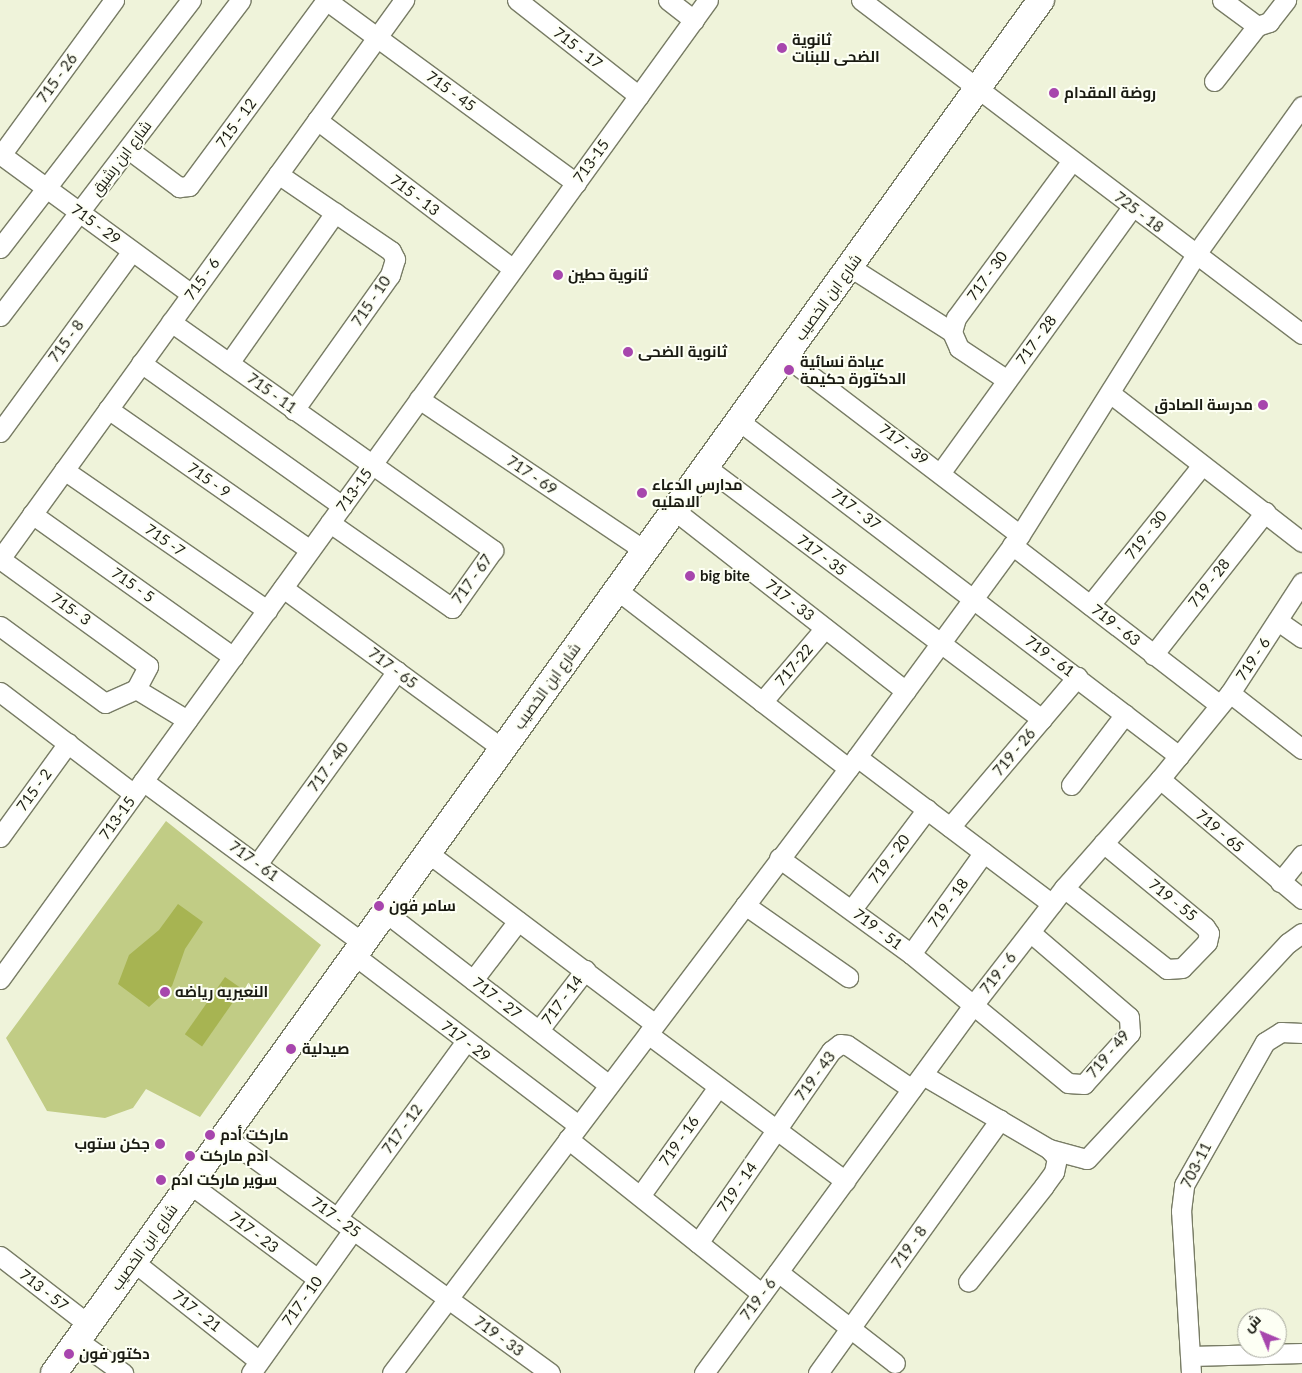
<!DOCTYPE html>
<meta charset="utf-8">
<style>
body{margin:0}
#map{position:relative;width:1302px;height:1373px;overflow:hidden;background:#eff3da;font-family:Lato,Cairo,sans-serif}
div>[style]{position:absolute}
.green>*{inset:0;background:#c1cc85}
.water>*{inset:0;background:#a7b452;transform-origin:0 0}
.roads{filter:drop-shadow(1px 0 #787c65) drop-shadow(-1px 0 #787c65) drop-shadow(0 1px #787c65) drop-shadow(0 -1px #787c65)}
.street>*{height:19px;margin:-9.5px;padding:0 9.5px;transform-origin:9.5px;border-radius:9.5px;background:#fff}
.secondary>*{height:26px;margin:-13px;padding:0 13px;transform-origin:13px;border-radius:13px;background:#fff}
.dots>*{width:14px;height:14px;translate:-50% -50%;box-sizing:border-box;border:2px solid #fdfff4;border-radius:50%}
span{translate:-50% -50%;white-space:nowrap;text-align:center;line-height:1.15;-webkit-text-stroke:4px #fdfff4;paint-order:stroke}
.poi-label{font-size:15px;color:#191a11;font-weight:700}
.left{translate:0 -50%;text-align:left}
.right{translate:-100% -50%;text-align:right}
.street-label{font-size:15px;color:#191a11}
.north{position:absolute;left:1237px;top:1308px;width:50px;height:50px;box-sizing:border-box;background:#fdfff4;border:1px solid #a2a399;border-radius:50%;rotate:315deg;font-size:14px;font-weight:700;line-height:20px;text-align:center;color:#191a11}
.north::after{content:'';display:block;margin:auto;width:18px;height:22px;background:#a746ad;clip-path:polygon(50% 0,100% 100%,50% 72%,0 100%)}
</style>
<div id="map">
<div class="green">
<i style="clip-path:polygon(166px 821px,321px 945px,200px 1117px,146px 1089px,133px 1108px,105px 1118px,47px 1111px,6px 1038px)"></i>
</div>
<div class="water">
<i style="clip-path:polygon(178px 904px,203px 922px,185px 949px,172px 986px,149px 1007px,118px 984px,129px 955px,159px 930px)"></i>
<i style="left:225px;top:977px;width:21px;height:70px;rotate:35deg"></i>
</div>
<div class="roads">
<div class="street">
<i style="left:326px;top:0;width:310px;rotate:36.2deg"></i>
<i style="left:517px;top:0;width:155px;rotate:38.2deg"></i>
<i style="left:668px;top:0;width:33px;rotate:38deg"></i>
<i style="left:861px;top:0;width:553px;rotate:37.14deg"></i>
<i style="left:1222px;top:0;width:44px;rotate:36.6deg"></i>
<i style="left:1214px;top:81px;width:70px;rotate:-52deg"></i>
<i style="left:1257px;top:26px;width:13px;rotate:-18deg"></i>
<i style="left:1269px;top:22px;width:28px;rotate:-52deg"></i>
<i style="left:317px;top:120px;width:246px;rotate:37.2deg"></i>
<i style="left:128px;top:149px;width:64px;rotate:36.7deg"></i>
<i style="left:179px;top:187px;width:10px;rotate:-6deg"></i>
<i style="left:189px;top:186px;width:231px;rotate:-53.6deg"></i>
<i style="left:0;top:154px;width:237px;rotate:36.2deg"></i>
<i style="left:1px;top:155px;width:192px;rotate:-53.9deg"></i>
<i style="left:278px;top:174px;width:137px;rotate:34.3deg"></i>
<i style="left:391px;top:251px;width:9px;rotate:63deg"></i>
<i style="left:395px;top:259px;width:17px;rotate:107deg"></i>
<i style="left:390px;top:275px;width:166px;rotate:125.4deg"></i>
<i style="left:0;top:248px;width:313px;rotate:-52.4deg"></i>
<i style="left:850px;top:267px;width:121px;rotate:32.5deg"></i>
<i style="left:0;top:316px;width:397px;rotate:-52.7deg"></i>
<i style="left:171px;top:322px;width:395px;rotate:35.3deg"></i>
<i style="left:493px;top:550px;width:71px;rotate:125.3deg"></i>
<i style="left:452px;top:608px;width:149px;rotate:-145.1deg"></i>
<i style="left:785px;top:356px;width:295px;rotate:37.3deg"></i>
<i style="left:141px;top:363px;width:247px;rotate:35.4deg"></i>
<i style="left:229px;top:363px;width:184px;rotate:-54.8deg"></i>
<i style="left:1007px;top:380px;width:58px;rotate:-146.3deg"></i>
<i style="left:959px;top:348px;width:17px;rotate:-114deg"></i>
<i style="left:952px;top:332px;width:15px;rotate:-74deg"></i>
<i style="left:956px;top:318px;width:194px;rotate:-53.6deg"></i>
<i style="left:1110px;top:393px;width:243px;rotate:37.8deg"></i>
<i style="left:419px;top:399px;width:272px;rotate:33.9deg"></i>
<i style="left:108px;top:409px;width:246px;rotate:34.9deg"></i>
<i style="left:739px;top:421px;width:553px;rotate:37.28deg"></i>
<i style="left:0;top:432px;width:224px;rotate:-53.9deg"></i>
<i style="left:706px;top:467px;width:420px;rotate:36.9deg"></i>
<i style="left:64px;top:470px;width:247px;rotate:34.6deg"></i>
<i style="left:941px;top:472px;width:327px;rotate:-54.2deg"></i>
<i style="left:674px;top:510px;width:294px;rotate:38deg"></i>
<i style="left:32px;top:514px;width:247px;rotate:35.4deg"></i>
<i style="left:1012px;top:545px;width:262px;rotate:37.6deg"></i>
<i style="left:0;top:559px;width:690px;rotate:-54.14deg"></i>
<i style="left:283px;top:588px;width:273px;rotate:36.2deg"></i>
<i style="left:617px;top:590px;width:292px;rotate:37.6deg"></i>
<i style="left:1090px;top:605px;width:179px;rotate:-51.3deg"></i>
<i style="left:1278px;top:621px;width:29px;rotate:35deg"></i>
<i style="left:0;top:626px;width:130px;rotate:36.3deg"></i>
<i style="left:105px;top:703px;width:34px;rotate:-24deg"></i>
<i style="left:136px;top:689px;width:26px;rotate:-62deg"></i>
<i style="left:148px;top:666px;width:183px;rotate:-144.1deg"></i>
<i style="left:1153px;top:655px;width:182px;rotate:-51.9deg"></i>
<i style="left:136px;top:689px;width:60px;rotate:31.3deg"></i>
<i style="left:0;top:692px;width:168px;rotate:37.3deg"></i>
<i style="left:1230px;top:693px;width:91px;rotate:37.9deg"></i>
<i style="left:762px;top:702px;width:97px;rotate:-49.6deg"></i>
<i style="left:857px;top:757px;width:244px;rotate:37deg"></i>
<i style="left:1160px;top:779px;width:186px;rotate:40.2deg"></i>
<i style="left:143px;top:781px;width:273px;rotate:36.4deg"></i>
<i style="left:1071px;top:785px;width:89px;rotate:-52.7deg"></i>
<i style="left:950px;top:827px;width:197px;rotate:-49.7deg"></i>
<i style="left:0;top:837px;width:116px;rotate:-54.1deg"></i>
<i style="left:428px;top:853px;width:284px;rotate:37deg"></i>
<i style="left:779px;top:858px;width:163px;rotate:36deg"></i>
<i style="left:911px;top:954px;width:203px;rotate:39.4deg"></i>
<i style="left:1068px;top:1083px;width:16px;rotate:4deg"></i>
<i style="left:1084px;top:1084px;width:69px;rotate:-48deg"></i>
<i style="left:1130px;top:1033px;width:16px;rotate:-94deg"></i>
<i style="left:1129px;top:1017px;width:130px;rotate:-139.4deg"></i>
<i style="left:258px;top:863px;width:237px;rotate:-54.1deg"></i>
<i style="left:1280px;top:882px;width:35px;rotate:-51deg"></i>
<i style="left:1064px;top:888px;width:131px;rotate:38.2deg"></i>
<i style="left:1167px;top:969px;width:15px;rotate:-4deg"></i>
<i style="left:1182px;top:968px;width:36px;rotate:-46deg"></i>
<i style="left:1207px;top:942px;width:9px;rotate:-77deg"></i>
<i style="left:1209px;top:933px;width:7px;rotate:-124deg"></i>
<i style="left:1205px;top:927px;width:132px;rotate:-140.5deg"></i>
<i style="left:745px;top:905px;width:126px;rotate:35deg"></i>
<i style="left:852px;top:909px;width:125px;rotate:-53.1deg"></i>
<i style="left:385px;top:912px;width:283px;rotate:37.7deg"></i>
<i style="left:911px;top:954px;width:125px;rotate:-54.4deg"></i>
<i style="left:354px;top:955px;width:281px;rotate:37.2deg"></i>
<i style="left:0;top:979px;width:1208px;rotate:-54.13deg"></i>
<i style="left:473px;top:980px;width:74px;rotate:-52.7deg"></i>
<i style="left:539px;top:1030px;width:76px;rotate:-52.5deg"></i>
<i style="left:648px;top:1034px;width:246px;rotate:36.7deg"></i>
<i style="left:923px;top:1075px;width:146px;rotate:30.4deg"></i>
<i style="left:1049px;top:1149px;width:12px;rotate:48deg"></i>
<i style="left:1057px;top:1158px;width:14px;rotate:102deg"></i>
<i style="left:1054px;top:1172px;width:17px;rotate:126deg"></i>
<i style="left:1044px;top:1186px;width:122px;rotate:128.4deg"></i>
<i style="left:224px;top:1136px;width:403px;rotate:36deg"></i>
<i style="left:568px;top:1139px;width:248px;rotate:38.6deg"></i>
<i style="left:1049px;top:1149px;width:39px;rotate:15deg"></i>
<i style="left:1087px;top:1159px;width:295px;rotate:-47.1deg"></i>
<i style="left:1288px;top:943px;width:17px;rotate:-36deg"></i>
<i style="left:190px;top:1184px;width:159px;rotate:36.6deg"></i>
<i style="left:640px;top:1196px;width:134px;rotate:-54.4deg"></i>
<i style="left:337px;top:1218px;width:219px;rotate:-53.9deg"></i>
<i style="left:698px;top:1243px;width:234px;rotate:-55.3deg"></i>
<i style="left:831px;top:1051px;width:11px;rotate:-38deg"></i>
<i style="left:840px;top:1044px;width:7px;rotate:8deg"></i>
<i style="left:847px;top:1045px;width:78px;rotate:34.1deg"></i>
<i style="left:0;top:1256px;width:111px;rotate:37.7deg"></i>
<i style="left:134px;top:1262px;width:159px;rotate:38.4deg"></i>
<i style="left:778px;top:1272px;width:148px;rotate:37.9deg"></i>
<i style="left:77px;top:1340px;width:57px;rotate:35.7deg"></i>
<i style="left:1191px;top:1356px;width:111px;rotate:-1.5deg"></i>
<i style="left:251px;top:1373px;width:176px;rotate:-54.5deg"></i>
<i style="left:392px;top:1373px;width:772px;rotate:-52.95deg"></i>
<i style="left:857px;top:757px;width:275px;rotate:-53.7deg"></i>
<i style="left:1020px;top:535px;width:332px;rotate:-57.9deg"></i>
<i style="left:1196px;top:254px;width:182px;rotate:-54.4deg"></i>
<i style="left:704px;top:1373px;width:457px;rotate:-53.8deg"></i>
<i style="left:974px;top:1004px;width:147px;rotate:-52.2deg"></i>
<i style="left:1064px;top:888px;width:145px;rotate:-48.6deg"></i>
<i style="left:1160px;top:779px;width:111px;rotate:-50.9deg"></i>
<i style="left:1230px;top:693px;width:132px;rotate:-57deg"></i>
<i style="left:818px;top:1373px;width:312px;rotate:-54.3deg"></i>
<i style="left:1191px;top:1373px;width:162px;rotate:-93.5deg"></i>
<i style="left:1181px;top:1211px;width:26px;rotate:-83deg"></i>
<i style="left:1184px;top:1185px;width:164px;rotate:-60.5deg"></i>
<i style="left:1265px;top:1042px;width:19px;rotate:-32deg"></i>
<i style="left:1281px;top:1032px;width:21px;rotate:3deg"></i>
</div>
<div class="secondary">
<i style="left:54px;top:1373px;width:1691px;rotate:-54.29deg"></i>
</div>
</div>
<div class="dots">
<i style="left:782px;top:48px;background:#a746ad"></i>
<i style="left:1054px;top:93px;background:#a746ad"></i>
<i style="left:558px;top:275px;background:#a746ad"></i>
<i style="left:628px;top:352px;background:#a746ad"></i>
<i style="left:789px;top:370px;background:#a746ad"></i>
<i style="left:1263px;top:405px;background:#a746ad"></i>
<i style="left:642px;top:493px;background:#a746ad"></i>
<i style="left:690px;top:576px;background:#a746ad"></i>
<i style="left:379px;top:906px;background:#a746ad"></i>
<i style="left:165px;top:992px;background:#a746ad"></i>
<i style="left:291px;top:1049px;background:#a746ad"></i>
<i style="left:210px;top:1135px;background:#a746ad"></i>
<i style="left:160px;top:1144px;background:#a746ad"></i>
<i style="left:190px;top:1156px;background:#a746ad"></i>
<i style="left:161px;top:1180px;background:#a746ad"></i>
<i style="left:69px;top:1354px;background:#a746ad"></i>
</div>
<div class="poi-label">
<span class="left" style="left:792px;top:48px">ثانوية<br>الضحى للبنات</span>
<span class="left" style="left:1064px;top:93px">روضة المقدام</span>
<span class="left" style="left:568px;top:275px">ثانوية حطين</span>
<span class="left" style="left:638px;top:352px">ثانوية الضحى</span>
<span class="left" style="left:800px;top:370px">عيادة نسائية<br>الدكتورة حكيمة</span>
<span class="right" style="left:1253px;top:405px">مدرسة الصادق</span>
<span class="left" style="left:652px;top:493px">مدارس الدعاء<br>الاهليه</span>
<span class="left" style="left:700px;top:576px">big bite</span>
<span class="left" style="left:389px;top:906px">سامر فون</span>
<span class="left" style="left:175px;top:992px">النعيريه رياضه</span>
<span class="left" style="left:302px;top:1049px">صيدلية</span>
<span class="left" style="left:220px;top:1135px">ماركت أدم</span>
<span class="right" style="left:150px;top:1144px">جكن ستوب</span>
<span class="left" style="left:200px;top:1156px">ادم ماركت</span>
<span class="left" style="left:171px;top:1180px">سوير ماركت ادم</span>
<span class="left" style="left:79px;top:1354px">دكتور فون</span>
</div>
<div class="street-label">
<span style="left:578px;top:48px;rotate:38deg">715 - 17</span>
<span style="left:57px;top:78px;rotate:-54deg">715 - 26</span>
<span style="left:451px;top:91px;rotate:36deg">715 - 45</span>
<span style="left:236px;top:123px;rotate:-54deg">715 - 12</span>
<span style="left:121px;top:158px;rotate:-53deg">شارع ابن رشيق</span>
<span style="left:591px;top:161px;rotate:-54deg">713-15</span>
<span style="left:415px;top:195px;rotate:37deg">715 - 13</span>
<span style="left:1139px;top:212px;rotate:37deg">725 - 18</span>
<span style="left:96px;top:224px;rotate:36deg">715 - 29</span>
<span style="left:987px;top:276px;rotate:-54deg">717 - 30</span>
<span style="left:202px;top:279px;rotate:-54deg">715 - 6</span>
<span style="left:828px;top:297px;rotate:-54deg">شارع ابن الخصيب</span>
<span style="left:371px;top:301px;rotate:-56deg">715 - 10</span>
<span style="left:1036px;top:340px;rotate:-54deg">717 - 28</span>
<span style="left:66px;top:341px;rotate:-54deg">715 - 8</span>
<span style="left:272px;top:393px;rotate:36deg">715 - 11</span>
<span style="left:904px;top:444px;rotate:37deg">717 - 39</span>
<span style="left:532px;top:475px;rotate:34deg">717 - 69</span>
<span style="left:209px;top:480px;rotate:35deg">715 - 9</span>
<span style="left:354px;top:490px;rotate:-54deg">713-15</span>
<span style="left:856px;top:509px;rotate:37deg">717 - 37</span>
<span style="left:1146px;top:535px;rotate:-52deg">719 - 30</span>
<span style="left:165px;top:540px;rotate:35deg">715 -7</span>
<span style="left:822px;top:555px;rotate:37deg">717 - 35</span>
<span style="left:472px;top:579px;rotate:-54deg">717 - 67</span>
<span style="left:1209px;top:583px;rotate:-52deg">719 - 28</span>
<span style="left:133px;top:585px;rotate:35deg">715 - 5</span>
<span style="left:790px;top:600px;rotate:38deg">717 - 33</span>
<span style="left:71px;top:609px;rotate:35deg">715- 3</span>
<span style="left:1116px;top:625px;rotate:38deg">719 - 63</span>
<span style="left:1050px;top:656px;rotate:37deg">719 - 61</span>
<span style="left:1253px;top:659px;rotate:-56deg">719 - 6</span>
<span style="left:794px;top:665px;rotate:-50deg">717-22</span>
<span style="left:393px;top:668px;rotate:37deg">717 - 65</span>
<span style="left:547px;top:686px;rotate:-54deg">شارع ابن الخصيب</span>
<span style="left:1014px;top:752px;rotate:-50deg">719 - 26</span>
<span style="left:328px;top:767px;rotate:-54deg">717 - 40</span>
<span style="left:34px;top:790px;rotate:-54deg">715 - 2</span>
<span style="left:117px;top:818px;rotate:-54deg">713-15</span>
<span style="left:1220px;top:831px;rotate:40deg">719 - 65</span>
<span style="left:889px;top:859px;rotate:-53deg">719 - 20</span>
<span style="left:254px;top:861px;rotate:36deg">717 - 61</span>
<span style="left:1173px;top:900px;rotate:39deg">719 - 55</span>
<span style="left:948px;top:903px;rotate:-54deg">719 - 18</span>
<span style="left:878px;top:929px;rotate:37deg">719 - 51</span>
<span style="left:998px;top:973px;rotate:-52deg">719 - 6</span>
<span style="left:497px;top:998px;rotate:38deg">717 - 27</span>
<span style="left:562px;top:1000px;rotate:-53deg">717 - 14</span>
<span style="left:466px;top:1041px;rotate:37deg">717 - 29</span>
<span style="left:1108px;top:1054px;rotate:-50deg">719 - 49</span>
<span style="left:815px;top:1076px;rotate:-54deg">719 - 43</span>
<span style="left:402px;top:1129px;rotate:-54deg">717 - 12</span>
<span style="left:679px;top:1141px;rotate:-55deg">719 - 16</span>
<span style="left:1196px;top:1165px;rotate:-63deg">703-11</span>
<span style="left:737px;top:1187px;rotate:-55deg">719 - 14</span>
<span style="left:336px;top:1217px;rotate:36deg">717 - 25</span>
<span style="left:254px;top:1232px;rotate:37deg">717 - 23</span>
<span style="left:144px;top:1247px;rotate:-54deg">شارع ابن الخصيب</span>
<span style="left:909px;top:1247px;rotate:-54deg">719 - 8</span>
<span style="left:44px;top:1290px;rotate:38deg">713 - 57</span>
<span style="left:758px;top:1299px;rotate:-53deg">719 - 6</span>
<span style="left:302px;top:1301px;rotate:-54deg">717 - 10</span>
<span style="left:197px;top:1311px;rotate:38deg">717 - 21</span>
<span style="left:499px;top:1336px;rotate:36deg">719 - 33</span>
</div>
<div class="north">ش</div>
</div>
